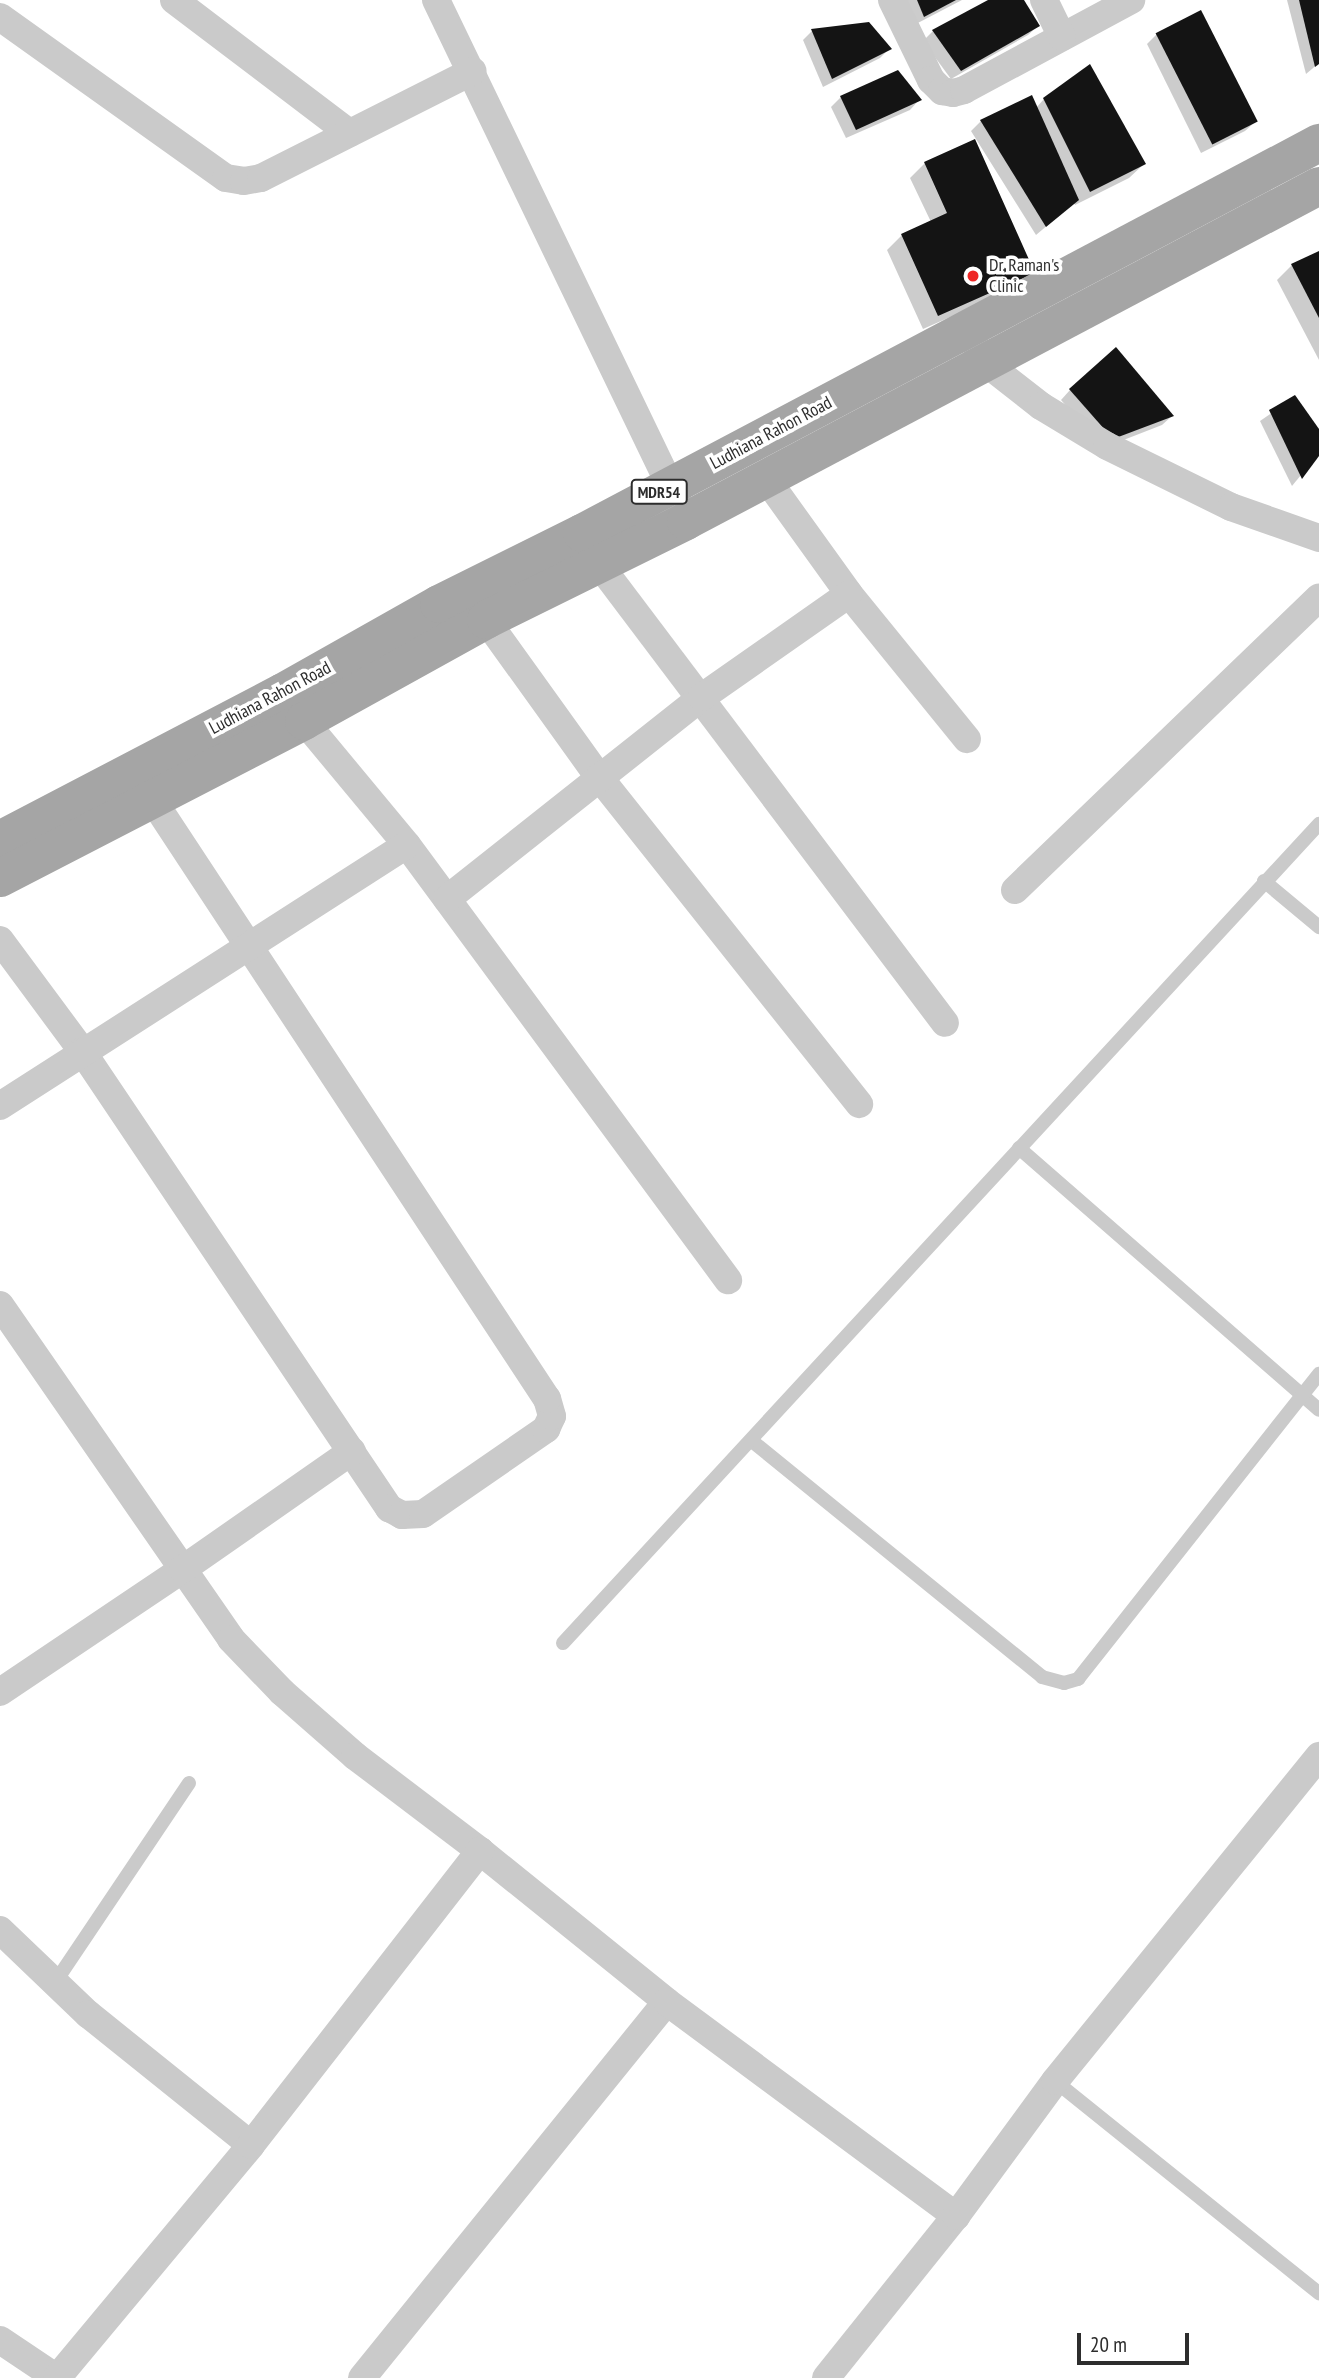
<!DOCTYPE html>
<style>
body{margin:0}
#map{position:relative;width:1319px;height:2378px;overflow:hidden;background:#fff;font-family:"PT Sans Narrow",sans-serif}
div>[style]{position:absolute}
.shadow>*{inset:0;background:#0003}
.building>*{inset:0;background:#141414;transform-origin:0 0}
.service>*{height:14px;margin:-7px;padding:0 7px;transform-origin:7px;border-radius:7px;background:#cacaca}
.minor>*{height:28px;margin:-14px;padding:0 14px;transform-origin:14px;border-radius:14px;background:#cacaca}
.primary>*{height:38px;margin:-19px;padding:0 19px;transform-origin:19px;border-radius:19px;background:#a5a5a5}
.dots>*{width:19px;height:19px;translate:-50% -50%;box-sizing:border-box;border:4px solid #fff;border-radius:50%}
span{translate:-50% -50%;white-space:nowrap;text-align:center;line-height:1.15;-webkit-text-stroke:7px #fff;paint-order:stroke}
.shield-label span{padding:2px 5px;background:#fff;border:2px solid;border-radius:5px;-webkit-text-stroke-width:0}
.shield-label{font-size:16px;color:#2d2d2d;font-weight:700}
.poi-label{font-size:18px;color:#2d2d2d}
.left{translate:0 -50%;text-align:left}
.street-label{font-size:18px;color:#2d2d2d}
.scale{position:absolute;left:1077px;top:2333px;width:112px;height:32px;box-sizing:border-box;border:4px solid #2d2d2d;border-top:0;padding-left:9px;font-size:21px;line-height:24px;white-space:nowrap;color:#2d2d2d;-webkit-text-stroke:5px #fff;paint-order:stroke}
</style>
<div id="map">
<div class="shadow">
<i style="clip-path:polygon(905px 0,962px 0,914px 25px)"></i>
<i style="clip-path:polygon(992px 0,1022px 0,1038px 26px,1028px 35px,951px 79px,923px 41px,933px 31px)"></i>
<i style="clip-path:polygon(1287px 0,1319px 0,1319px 63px,1306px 74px)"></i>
<i style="clip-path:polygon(812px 31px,889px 49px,880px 58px,823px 87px,803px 40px)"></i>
<i style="clip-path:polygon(1157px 34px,1255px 122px,1245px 131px,1201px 153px,1147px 44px)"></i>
<i style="clip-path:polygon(841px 97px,919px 100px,910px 110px,846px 138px,831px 107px)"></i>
<i style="clip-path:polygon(1044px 99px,1144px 164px,1129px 178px,1075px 205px,1074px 203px,1036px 235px,971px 131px,981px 121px,1036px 108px)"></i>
<i style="clip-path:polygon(925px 163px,1033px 272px,1018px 287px,923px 329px,887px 250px,902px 235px,931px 222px,910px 178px)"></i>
<i style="clip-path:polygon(1319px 253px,1319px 360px,1277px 280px,1292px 265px)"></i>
<i style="clip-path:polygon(1070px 390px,1172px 416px,1162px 425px,1103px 448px,1061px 400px)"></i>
<i style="clip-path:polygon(1295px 397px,1319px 432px,1319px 453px,1292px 486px,1260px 421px)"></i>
</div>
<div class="building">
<i style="clip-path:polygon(917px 0,956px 0,924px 17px)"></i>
<i style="clip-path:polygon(988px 0,1024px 0,1040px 26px,961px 71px,932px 30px)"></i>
<i style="clip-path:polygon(1299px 0,1319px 0,1319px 64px,1315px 67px)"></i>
<i style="left:1201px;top:10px;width:125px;height:51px;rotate:63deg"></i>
<i style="clip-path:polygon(869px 22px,892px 49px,832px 79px,811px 29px)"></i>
<i style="clip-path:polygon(1090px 64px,1146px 164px,1090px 192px,1043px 98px)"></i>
<i style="clip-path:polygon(898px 70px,922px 100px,856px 130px,840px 96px)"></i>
<i style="clip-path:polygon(1032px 95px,1079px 200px,1046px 227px,980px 120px)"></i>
<i style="clip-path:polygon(975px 139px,1035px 273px,938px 316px,901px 234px,947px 213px,924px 162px)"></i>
<i style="clip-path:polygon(1319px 251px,1319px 318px,1291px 264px)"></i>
<i style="clip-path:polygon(1116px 347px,1174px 416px,1113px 439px,1069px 389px)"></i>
<i style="clip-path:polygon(1295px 395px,1319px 429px,1319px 456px,1302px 479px,1269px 410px)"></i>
</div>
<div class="service">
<i style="left:1264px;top:881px;width:72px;rotate:39.9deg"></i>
<i style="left:1019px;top:1148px;width:398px;rotate:41.1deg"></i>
<i style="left:752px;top:1441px;width:374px;rotate:39.1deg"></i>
<i style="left:1042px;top:1677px;width:23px;rotate:15deg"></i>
<i style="left:1064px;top:1683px;width:15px;rotate:-16deg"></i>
<i style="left:1078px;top:1679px;width:389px;rotate:-51.7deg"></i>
<i style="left:563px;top:1643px;width:1115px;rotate:-47.29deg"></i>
<i style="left:54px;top:1984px;width:242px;rotate:-56.1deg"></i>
<i style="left:1055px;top:2081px;width:339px;rotate:38.8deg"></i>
</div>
<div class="minor">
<i style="left:174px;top:0;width:220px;rotate:37.2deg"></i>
<i style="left:436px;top:0;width:557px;rotate:64.26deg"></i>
<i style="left:892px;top:0;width:89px;rotate:64deg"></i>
<i style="left:931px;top:80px;width:16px;rotate:45deg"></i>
<i style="left:942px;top:91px;width:11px;rotate:10deg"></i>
<i style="left:953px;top:93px;width:11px;rotate:-15deg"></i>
<i style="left:964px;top:90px;width:190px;rotate:-28.3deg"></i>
<i style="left:1044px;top:0;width:41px;rotate:64.1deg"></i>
<i style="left:0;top:17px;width:277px;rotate:35.5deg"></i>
<i style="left:226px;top:178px;width:18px;rotate:9deg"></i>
<i style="left:244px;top:181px;width:17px;rotate:-10deg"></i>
<i style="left:261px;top:178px;width:237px;rotate:-26.8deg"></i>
<i style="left:977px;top:348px;width:17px;rotate:59deg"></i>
<i style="left:986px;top:363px;width:70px;rotate:38deg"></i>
<i style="left:1041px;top:406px;width:77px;rotate:31.2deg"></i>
<i style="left:1107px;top:446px;width:138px;rotate:26.2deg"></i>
<i style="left:1231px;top:507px;width:93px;rotate:19.4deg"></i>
<i style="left:765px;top:477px;width:144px;rotate:54.3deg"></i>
<i style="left:849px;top:594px;width:187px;rotate:50.9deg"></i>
<i style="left:598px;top:563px;width:576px;rotate:52.97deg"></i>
<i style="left:486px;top:620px;width:193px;rotate:54.3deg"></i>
<i style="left:599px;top:777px;width:418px;rotate:51.5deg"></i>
<i style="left:304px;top:721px;width:161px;rotate:50.3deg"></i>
<i style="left:407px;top:845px;width:541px;rotate:53.58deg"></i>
<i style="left:1015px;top:890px;width:422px;rotate:-43.9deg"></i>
<i style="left:447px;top:899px;width:325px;rotate:-38.4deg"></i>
<i style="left:702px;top:697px;width:179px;rotate:-35deg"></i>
<i style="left:0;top:940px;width:138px;rotate:53.5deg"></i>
<i style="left:82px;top:1051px;width:551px;rotate:56.11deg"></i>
<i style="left:389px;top:1508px;width:15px;rotate:28deg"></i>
<i style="left:402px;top:1515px;width:21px;rotate:-3deg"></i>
<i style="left:423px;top:1514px;width:150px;rotate:-34.6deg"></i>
<i style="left:546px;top:1429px;width:14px;rotate:-65deg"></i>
<i style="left:552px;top:1416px;width:18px;rotate:-106deg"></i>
<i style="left:547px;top:1399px;width:718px;rotate:-123.36deg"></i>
<i style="left:0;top:1106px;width:483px;rotate:-32.7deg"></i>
<i style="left:0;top:1305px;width:406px;rotate:55.3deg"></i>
<i style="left:231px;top:1639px;width:74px;rotate:46.1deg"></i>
<i style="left:282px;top:1692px;width:97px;rotate:41.2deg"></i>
<i style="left:355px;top:1756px;width:157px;rotate:37.2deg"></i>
<i style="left:480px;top:1851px;width:240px;rotate:38.9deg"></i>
<i style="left:0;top:1692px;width:220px;rotate:-33.9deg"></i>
<i style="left:183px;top:1569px;width:206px;rotate:-34.9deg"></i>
<i style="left:0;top:1930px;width:122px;rotate:43.7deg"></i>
<i style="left:88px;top:2014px;width:209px;rotate:38.8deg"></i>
<i style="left:0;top:2340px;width:69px;rotate:33.7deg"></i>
<i style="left:57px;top:2378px;width:303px;rotate:-50.2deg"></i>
<i style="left:251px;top:2145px;width:373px;rotate:-52.1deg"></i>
<i style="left:362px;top:2378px;width:484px;rotate:-51deg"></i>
<i style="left:667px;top:2002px;width:360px;rotate:36.5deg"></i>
<i style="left:826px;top:2378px;width:208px;rotate:-51.3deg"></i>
<i style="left:956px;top:2216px;width:167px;rotate:-53.7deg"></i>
<i style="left:1055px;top:2081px;width:419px;rotate:-50.9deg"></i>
</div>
<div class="primary">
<i style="left:0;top:840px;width:319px;rotate:-27.6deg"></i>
<i style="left:283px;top:692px;width:179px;rotate:-29.4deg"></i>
<i style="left:439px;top:604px;width:160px;rotate:-26.4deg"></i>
<i style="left:582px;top:533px;width:834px;rotate:-27.89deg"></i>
<i style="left:0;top:878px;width:342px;rotate:-27.3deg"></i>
<i style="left:304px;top:721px;width:208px;rotate:-29deg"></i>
<i style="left:486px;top:620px;width:223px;rotate:-26.3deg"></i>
<i style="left:686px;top:521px;width:716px;rotate:-27.89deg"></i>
</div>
<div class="dots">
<i style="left:973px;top:276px;background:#ee2725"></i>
</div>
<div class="shield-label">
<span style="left:659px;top:492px">MDR54</span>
</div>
<div class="poi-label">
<span class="left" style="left:989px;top:276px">Dr. Raman's<br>Clinic</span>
</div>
<div class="street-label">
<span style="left:771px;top:433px;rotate:-28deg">Ludhiana Rahon Road</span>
<span style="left:270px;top:698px;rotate:-28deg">Ludhiana Rahon Road</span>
</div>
<div class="scale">20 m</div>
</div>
